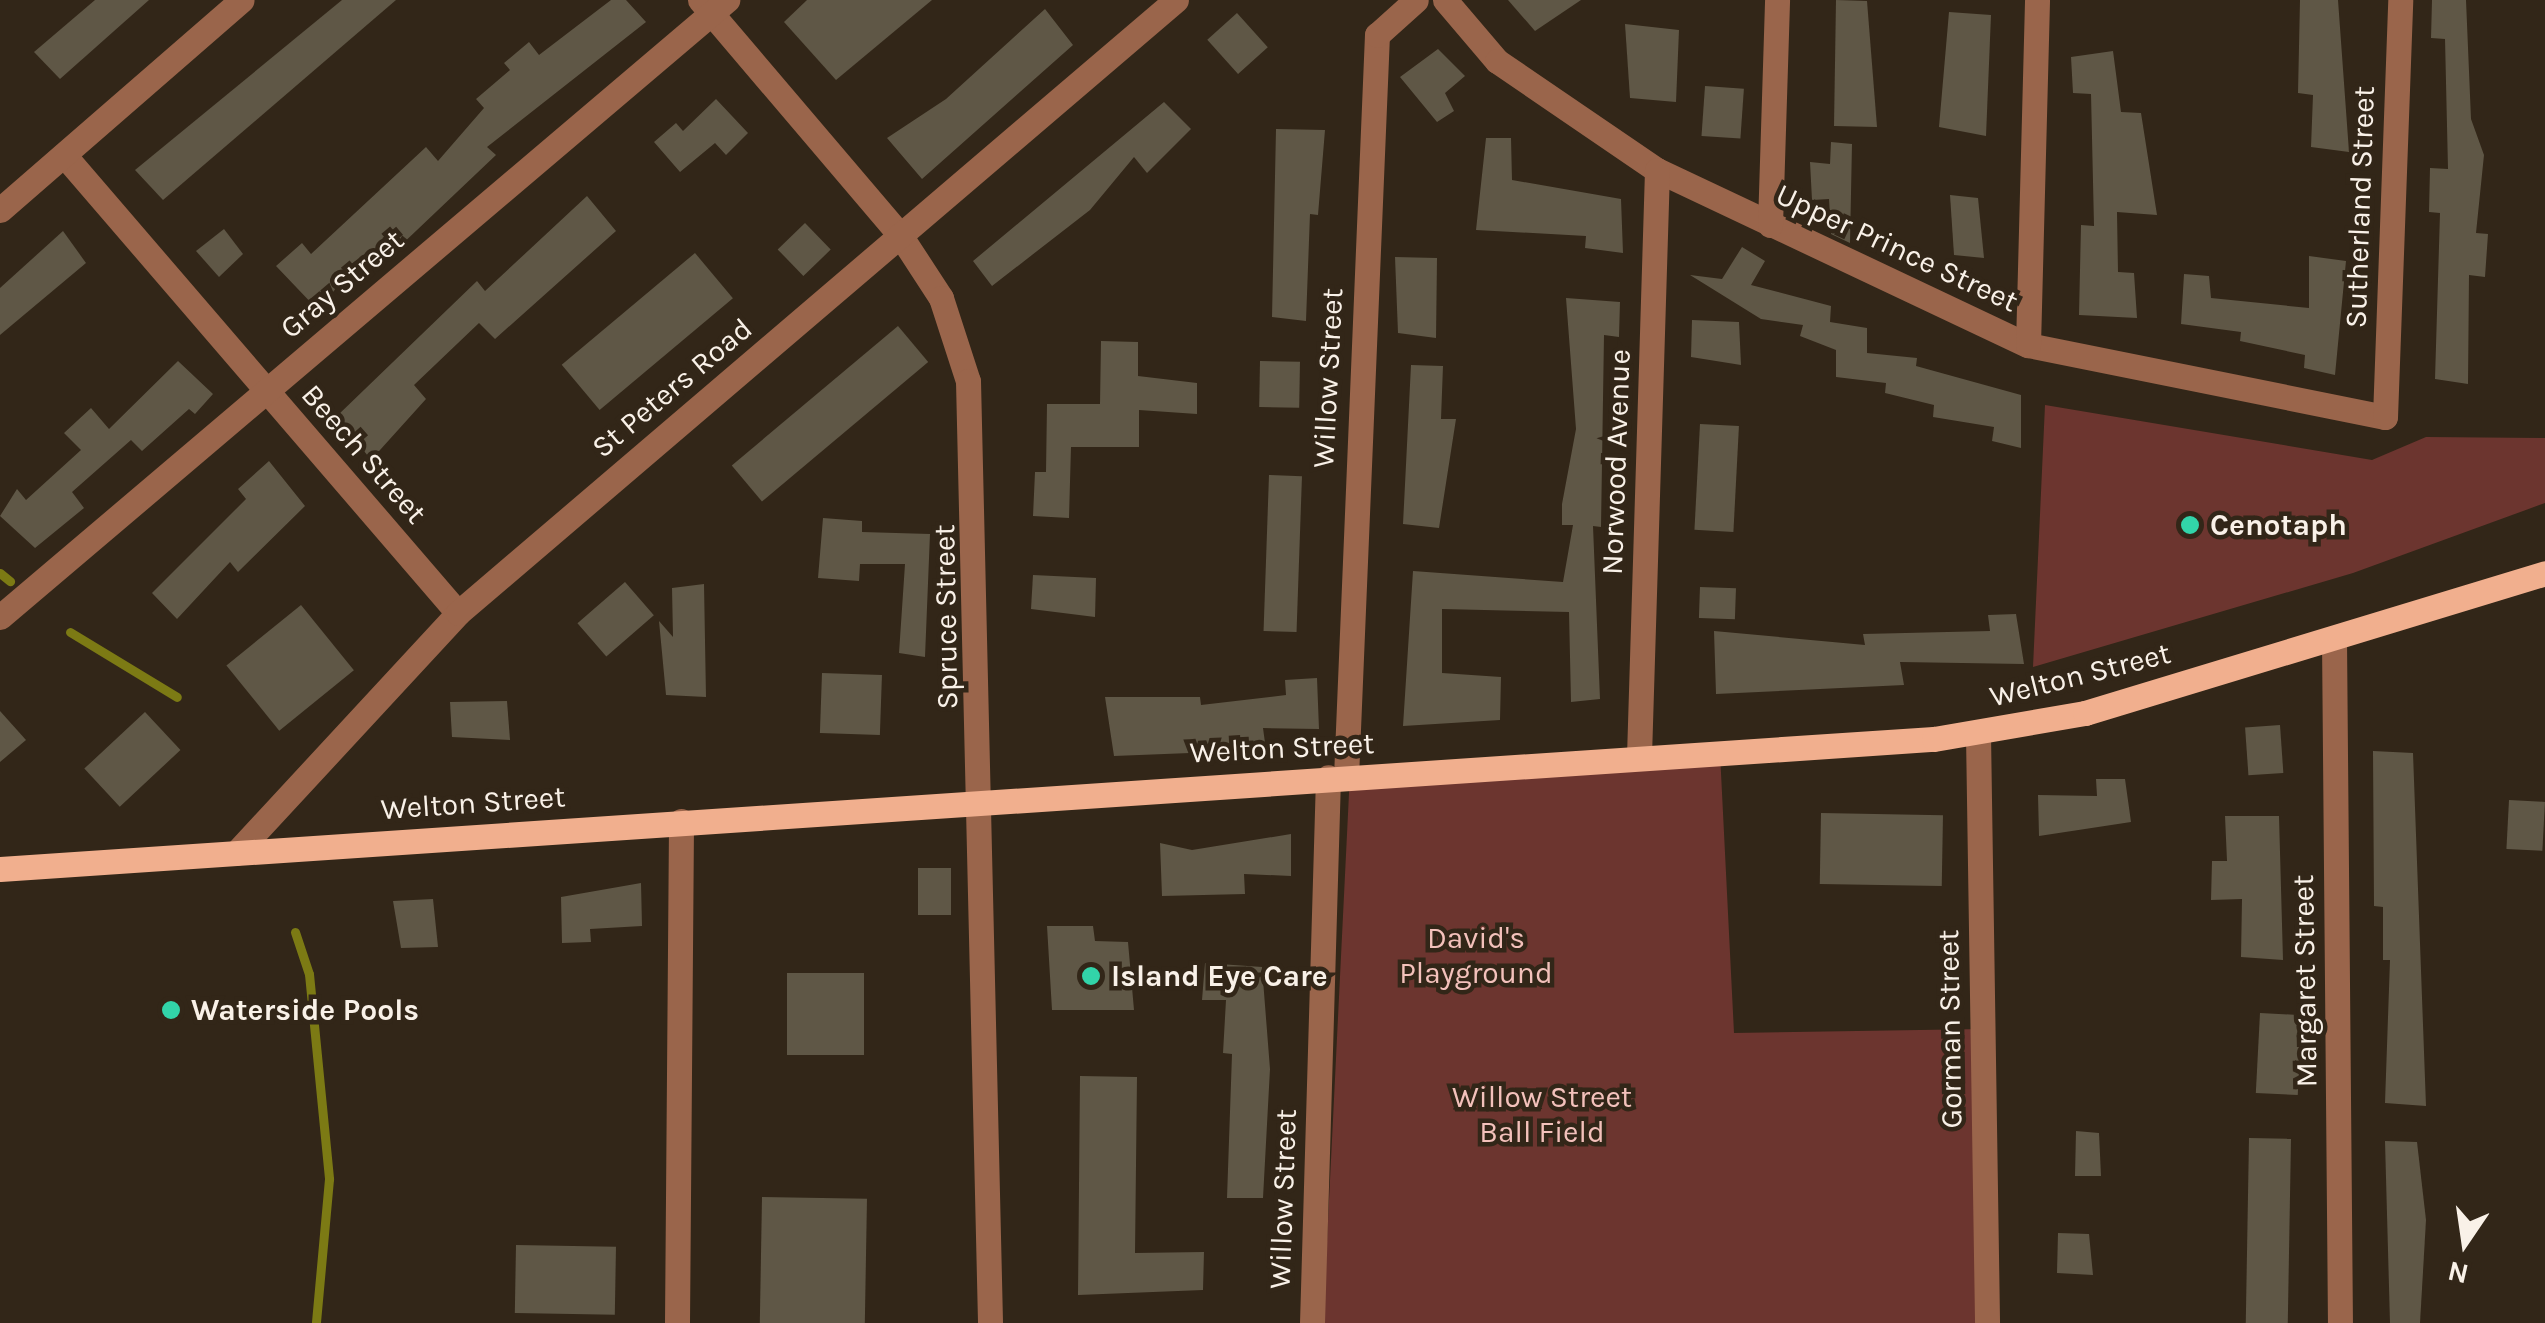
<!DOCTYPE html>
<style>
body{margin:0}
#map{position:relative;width:2545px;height:1323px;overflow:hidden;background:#322618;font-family:Karla,sans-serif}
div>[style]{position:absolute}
.green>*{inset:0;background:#6c352f}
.stream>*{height:9px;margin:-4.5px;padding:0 4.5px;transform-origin:4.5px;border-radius:4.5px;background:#7c7a14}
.building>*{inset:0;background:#5f5746;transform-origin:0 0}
.minor>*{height:25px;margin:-12.5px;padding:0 12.5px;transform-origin:12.5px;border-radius:12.5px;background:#9a654b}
.major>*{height:25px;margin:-12.5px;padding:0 12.5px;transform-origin:12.5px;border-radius:12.5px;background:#f1af8e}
.dots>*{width:28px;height:28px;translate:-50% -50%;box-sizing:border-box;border:5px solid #322618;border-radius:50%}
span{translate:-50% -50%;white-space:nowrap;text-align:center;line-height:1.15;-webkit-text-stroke:9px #322618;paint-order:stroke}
.street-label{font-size:30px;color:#f9f1e8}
.poi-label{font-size:30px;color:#f9f1e8;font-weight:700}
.left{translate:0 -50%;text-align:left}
.park-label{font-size:30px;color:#f3c1bb}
.north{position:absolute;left:2415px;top:1193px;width:100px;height:100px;-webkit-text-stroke:8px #322618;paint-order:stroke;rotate:193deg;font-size:28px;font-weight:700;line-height:40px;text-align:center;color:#f9f1e8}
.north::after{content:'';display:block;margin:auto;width:35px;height:45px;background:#f9f1e8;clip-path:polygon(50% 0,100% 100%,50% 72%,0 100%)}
</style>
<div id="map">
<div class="green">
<i style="clip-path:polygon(2045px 405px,2372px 460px,2426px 437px,2545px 438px,2545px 503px,2353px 573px,2033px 667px)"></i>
<i style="clip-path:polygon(1720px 753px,1734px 1033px,1983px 1029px,1987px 1323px,1323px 1323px,1350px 773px)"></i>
</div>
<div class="stream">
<i style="left:0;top:573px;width:13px;rotate:39deg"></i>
<i style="left:70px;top:632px;width:125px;rotate:31.3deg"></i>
<i style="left:295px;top:932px;width:44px;rotate:71.6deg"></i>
<i style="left:309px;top:974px;width:206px;rotate:84.4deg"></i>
<i style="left:329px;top:1179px;width:145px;rotate:95.2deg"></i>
</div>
<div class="building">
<i style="clip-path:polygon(95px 0,149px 0,60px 79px,34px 52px)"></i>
<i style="clip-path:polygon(342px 0,396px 0,163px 200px,135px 170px)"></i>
<i style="clip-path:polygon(611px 0,626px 0,646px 22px,487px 147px,496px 155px,397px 249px,352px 283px,347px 277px,317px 309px,276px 266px,302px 243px,311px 254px,426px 147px,438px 161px,484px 108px,476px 99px,510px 70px,504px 63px,529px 42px,539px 55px)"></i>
<i style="clip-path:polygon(807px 0,932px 0,836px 80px,784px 22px)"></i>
<i style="clip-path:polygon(1508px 0,1581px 0,1535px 31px)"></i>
<i style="clip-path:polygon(1836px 0,1867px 1px,1877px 127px,1834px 126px)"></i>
<i style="clip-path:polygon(2300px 0,2338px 0,2349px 152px,2311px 147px,2313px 95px,2298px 93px)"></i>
<i style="clip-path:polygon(2432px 0,2466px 0,2471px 119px,2484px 155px,2476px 233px,2488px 234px,2485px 277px,2469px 275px,2468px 384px,2435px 379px,2440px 213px,2429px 212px,2430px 168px,2448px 169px,2445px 39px,2431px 38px)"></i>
<i style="clip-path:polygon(1045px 9px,1073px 45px,922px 179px,887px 138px,946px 99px)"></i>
<i style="clip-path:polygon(1949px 12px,1991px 15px,1986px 136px,1939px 127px)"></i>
<i style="left:1237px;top:13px;width:46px;height:40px;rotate:48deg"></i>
<i style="clip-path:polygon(1625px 24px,1679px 30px,1676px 102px,1630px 98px)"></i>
<i style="clip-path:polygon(1438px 49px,1465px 76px,1445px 93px,1454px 111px,1437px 122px,1400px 77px)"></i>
<i style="clip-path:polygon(2113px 51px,2121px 112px,2141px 113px,2157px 215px,2117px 212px,2118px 272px,2134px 273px,2137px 318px,2079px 315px,2081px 225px,2094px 226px,2091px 94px,2073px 93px,2071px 57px)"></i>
<i style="left:1705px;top:86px;width:39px;height:50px;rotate:4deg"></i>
<i style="clip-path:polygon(716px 99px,748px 133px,726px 155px,715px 143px,680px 172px,654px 142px,676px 123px,683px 131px)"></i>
<i style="clip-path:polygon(1164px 102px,1191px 129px,1147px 173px,1134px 157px,1090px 210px,992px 286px,973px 261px)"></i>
<i style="clip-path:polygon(1276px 129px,1325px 130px,1318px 215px,1310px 214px,1306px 321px,1272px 317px)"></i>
<i style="clip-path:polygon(1486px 138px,1511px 138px,1512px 180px,1621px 199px,1623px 253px,1585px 248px,1586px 236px,1476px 230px)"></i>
<i style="clip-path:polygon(1831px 142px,1852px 144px,1850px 243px,1831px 234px,1829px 199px,1812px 200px,1810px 162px,1830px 164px)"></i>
<i style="clip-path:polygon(1950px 195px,1978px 198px,1984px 258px,1954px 255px)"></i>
<i style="clip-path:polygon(587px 196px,616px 231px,495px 339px,479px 323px,414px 385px,426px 399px,371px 460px,337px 416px,477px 281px,485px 291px)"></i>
<i style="left:805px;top:223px;width:37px;height:38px;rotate:46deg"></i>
<i style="clip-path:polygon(224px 229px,243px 254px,219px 277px,196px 251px)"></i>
<i style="clip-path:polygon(63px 231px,86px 263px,0 335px,0 288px)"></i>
<i style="clip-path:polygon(1742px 247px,1765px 261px,1751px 285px,1831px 306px,1830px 322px,1867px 328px,1867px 353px,1917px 358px,1916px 366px,2021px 395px,2021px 448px,1992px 441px,1994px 427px,1933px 417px,1934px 405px,1885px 393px,1886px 383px,1836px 377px,1836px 350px,1800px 336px,1803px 325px,1761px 319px,1690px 275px,1722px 279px)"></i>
<i style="left:695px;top:253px;width:59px;height:174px;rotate:50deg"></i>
<i style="clip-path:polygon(2309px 256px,2346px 261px,2335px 375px,2304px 368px,2305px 355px,2240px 341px,2241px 332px,2181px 324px,2184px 274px,2209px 276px,2211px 298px,2309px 308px)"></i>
<i style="clip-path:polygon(1395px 257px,1437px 258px,1436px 338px,1398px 333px)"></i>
<i style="clip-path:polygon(1566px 298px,1620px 302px,1619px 337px,1604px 335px,1601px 527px,1593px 526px,1600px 699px,1571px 702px,1569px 612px,1442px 609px,1442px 673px,1501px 677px,1500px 720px,1403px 726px,1413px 571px,1563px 582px,1573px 525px,1562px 525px,1562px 504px,1576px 429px)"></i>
<i style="clip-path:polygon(1692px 320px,1739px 322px,1741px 365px,1691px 357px)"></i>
<i style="left:898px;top:326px;width:47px;height:217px;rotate:50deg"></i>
<i style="clip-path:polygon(1101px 341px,1138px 342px,1138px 376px,1197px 383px,1197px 414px,1139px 410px,1139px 447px,1071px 447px,1069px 518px,1033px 516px,1035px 472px,1046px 472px,1047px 404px,1100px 404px)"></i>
<i style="clip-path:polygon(178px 361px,213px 394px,195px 414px,189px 409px,142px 451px,131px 440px,72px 492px,84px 508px,35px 548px,0 516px,17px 489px,26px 500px,81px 450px,64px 433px,91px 408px,109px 429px)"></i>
<i style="left:1260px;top:361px;width:40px;height:46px;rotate:1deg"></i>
<i style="clip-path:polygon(1411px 365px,1443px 366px,1441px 419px,1456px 419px,1439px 528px,1403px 524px)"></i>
<i style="left:1700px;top:424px;width:39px;height:106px;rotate:3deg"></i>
<i style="clip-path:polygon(269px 461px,305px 506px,238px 572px,230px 562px,177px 619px,152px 593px,246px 499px,238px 489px)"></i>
<i style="left:1269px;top:475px;width:33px;height:156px;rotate:2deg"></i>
<i style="clip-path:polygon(823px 518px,862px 521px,862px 532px,930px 534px,925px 657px,899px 653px,905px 564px,860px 564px,859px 581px,818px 578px)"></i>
<i style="clip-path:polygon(1033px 575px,1096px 578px,1095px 617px,1031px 609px)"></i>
<i style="left:625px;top:582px;width:44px;height:63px;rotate:49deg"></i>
<i style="clip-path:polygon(704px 584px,706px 697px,666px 695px,659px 621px,673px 637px,672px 588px)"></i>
<i style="left:1700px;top:587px;width:36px;height:31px;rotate:2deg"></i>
<i style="left:301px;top:605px;width:84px;height:96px;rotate:51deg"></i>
<i style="clip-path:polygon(2016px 614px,2024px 664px,1900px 662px,1904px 685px,1716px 694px,1714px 631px,1865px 645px,1863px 634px,1990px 631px,1988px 615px)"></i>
<i style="left:822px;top:673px;width:60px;height:60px;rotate:2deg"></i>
<i style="clip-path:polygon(1317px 678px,1319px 729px,1263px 728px,1266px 750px,1114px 756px,1105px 697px,1200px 697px,1201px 705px,1286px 695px,1285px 680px)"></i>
<i style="clip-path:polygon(507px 701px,510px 740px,452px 737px,450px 702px)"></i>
<i style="clip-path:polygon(0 711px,26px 740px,0 762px)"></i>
<i style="left:145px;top:712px;width:52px;height:83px;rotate:47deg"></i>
<i style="left:2280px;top:725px;width:48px;height:35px;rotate:86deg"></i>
<i style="clip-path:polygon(2373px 751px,2413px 753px,2426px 1106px,2385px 1103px,2390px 960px,2383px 960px,2383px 907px,2374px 906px)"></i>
<i style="clip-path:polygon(2096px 779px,2125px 779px,2131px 822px,2039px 836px,2038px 795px,2097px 796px)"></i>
<i style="left:2509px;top:800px;width:36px;height:49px;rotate:3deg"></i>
<i style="left:1821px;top:813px;width:122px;height:71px;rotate:1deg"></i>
<i style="clip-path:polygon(2225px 816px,2279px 816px,2283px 960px,2241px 957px,2242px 899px,2211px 900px,2212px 861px,2227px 861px)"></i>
<i style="clip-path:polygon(1291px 834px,1291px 876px,1244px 874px,1245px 894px,1162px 896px,1160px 843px,1192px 850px)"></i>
<i style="left:918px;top:868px;width:33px;height:47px"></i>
<i style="clip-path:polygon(641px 883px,642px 926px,590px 929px,591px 942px,562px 943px,561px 897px)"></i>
<i style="clip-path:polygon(433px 899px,438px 947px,401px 948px,393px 901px)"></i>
<i style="clip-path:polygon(1047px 926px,1093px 926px,1095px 941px,1128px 942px,1134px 1010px,1052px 1010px)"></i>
<i style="clip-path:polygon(1205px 963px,1262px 967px,1270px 1069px,1263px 1198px,1227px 1198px,1232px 1054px,1223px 1053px,1226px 1000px,1202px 1000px)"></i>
<i style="left:787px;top:973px;width:77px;height:82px"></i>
<i style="left:2260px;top:1013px;width:42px;height:80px;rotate:3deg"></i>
<i style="clip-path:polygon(1080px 1076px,1137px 1077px,1135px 1253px,1204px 1252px,1203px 1290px,1078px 1295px)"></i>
<i style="clip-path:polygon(2076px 1131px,2099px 1133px,2101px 1176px,2075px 1176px)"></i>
<i style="left:2249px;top:1138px;width:42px;height:185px;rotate:1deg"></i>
<i style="clip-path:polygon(2385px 1141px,2417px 1142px,2426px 1220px,2420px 1323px,2390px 1323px)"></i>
<i style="left:762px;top:1197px;width:105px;height:126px;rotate:1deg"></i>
<i style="clip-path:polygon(2058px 1233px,2089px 1234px,2093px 1275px,2057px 1273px)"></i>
<i style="left:516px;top:1245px;width:100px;height:68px;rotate:1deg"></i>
</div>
<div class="minor">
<i style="left:700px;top:0;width:309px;rotate:49.6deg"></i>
<i style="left:900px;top:235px;width:75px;rotate:56.9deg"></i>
<i style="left:941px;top:298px;width:87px;rotate:72deg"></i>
<i style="left:968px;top:381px;width:942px;rotate:88.66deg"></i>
<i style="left:1445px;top:0;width:80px;rotate:49.6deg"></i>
<i style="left:1497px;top:61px;width:194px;rotate:34.3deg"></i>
<i style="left:1657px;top:170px;width:410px;rotate:25.3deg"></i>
<i style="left:2028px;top:345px;width:364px;rotate:11.4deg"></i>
<i style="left:2385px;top:417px;width:417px;rotate:-87.9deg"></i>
<i style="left:64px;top:155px;width:604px;rotate:49.3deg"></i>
<i style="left:0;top:210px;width:320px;rotate:-41deg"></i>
<i style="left:1770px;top:225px;width:225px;rotate:-88.2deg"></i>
<i style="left:2028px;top:345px;width:345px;rotate:-88.5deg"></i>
<i style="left:0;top:617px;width:954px;rotate:-40.32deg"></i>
<i style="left:2334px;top:639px;width:684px;rotate:89.5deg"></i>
<i style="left:1978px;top:734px;width:589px;rotate:89.12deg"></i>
<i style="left:1639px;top:756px;width:586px;rotate:-88.24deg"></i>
<i style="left:1346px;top:777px;width:743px;rotate:-87.61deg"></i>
<i style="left:1377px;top:35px;width:52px;rotate:-41.9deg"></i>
<i style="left:236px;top:853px;width:327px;rotate:-47.2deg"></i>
<i style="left:458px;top:613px;width:944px;rotate:-40.49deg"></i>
<i style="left:677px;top:1323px;width:502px;rotate:-89.54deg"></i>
<i style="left:1312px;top:1323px;width:546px;rotate:-88.32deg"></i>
</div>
<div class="major">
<i style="left:0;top:869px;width:1938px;rotate:-3.85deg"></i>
<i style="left:1934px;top:739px;width:153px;rotate:-9.8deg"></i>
<i style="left:2085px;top:713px;width:481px;rotate:-16.9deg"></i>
</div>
<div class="dots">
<i style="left:2190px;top:525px;background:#32d4a9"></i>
<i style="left:1091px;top:976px;background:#32d4a9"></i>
<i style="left:171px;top:1010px;background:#32d4a9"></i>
</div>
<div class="street-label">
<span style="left:2360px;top:207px;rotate:-88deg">Sutherland Street</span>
<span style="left:1897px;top:248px;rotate:25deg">Upper Prince Street</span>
<span style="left:342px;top:284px;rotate:-40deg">Gray Street</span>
<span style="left:1328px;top:378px;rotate:-87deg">Willow Street</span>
<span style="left:672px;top:388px;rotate:-40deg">St Peters Road</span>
<span style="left:364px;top:454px;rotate:49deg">Beech Street</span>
<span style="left:1616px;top:462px;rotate:-88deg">Norwood Avenue</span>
<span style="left:946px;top:617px;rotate:-91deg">Spruce Street</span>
<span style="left:2080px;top:675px;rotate:-14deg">Welton Street</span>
<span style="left:1282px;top:748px;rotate:-3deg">Welton Street</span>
<span style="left:473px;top:803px;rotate:-4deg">Welton Street</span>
<span style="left:2305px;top:981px;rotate:-91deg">Margaret Street</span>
<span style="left:1950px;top:1029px;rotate:-91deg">Gorman Street</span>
<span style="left:1283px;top:1199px;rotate:-88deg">Willow Street</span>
</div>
<div class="poi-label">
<span class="left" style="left:2210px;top:525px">Cenotaph</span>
<span class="left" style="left:1111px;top:976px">Island Eye Care</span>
<span class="left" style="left:191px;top:1010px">Waterside Pools</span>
</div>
<div class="park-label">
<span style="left:1476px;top:955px">David's<br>Playground</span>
<span style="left:1542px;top:1114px">Willow Street<br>Ball Field</span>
</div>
<div class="north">N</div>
</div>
